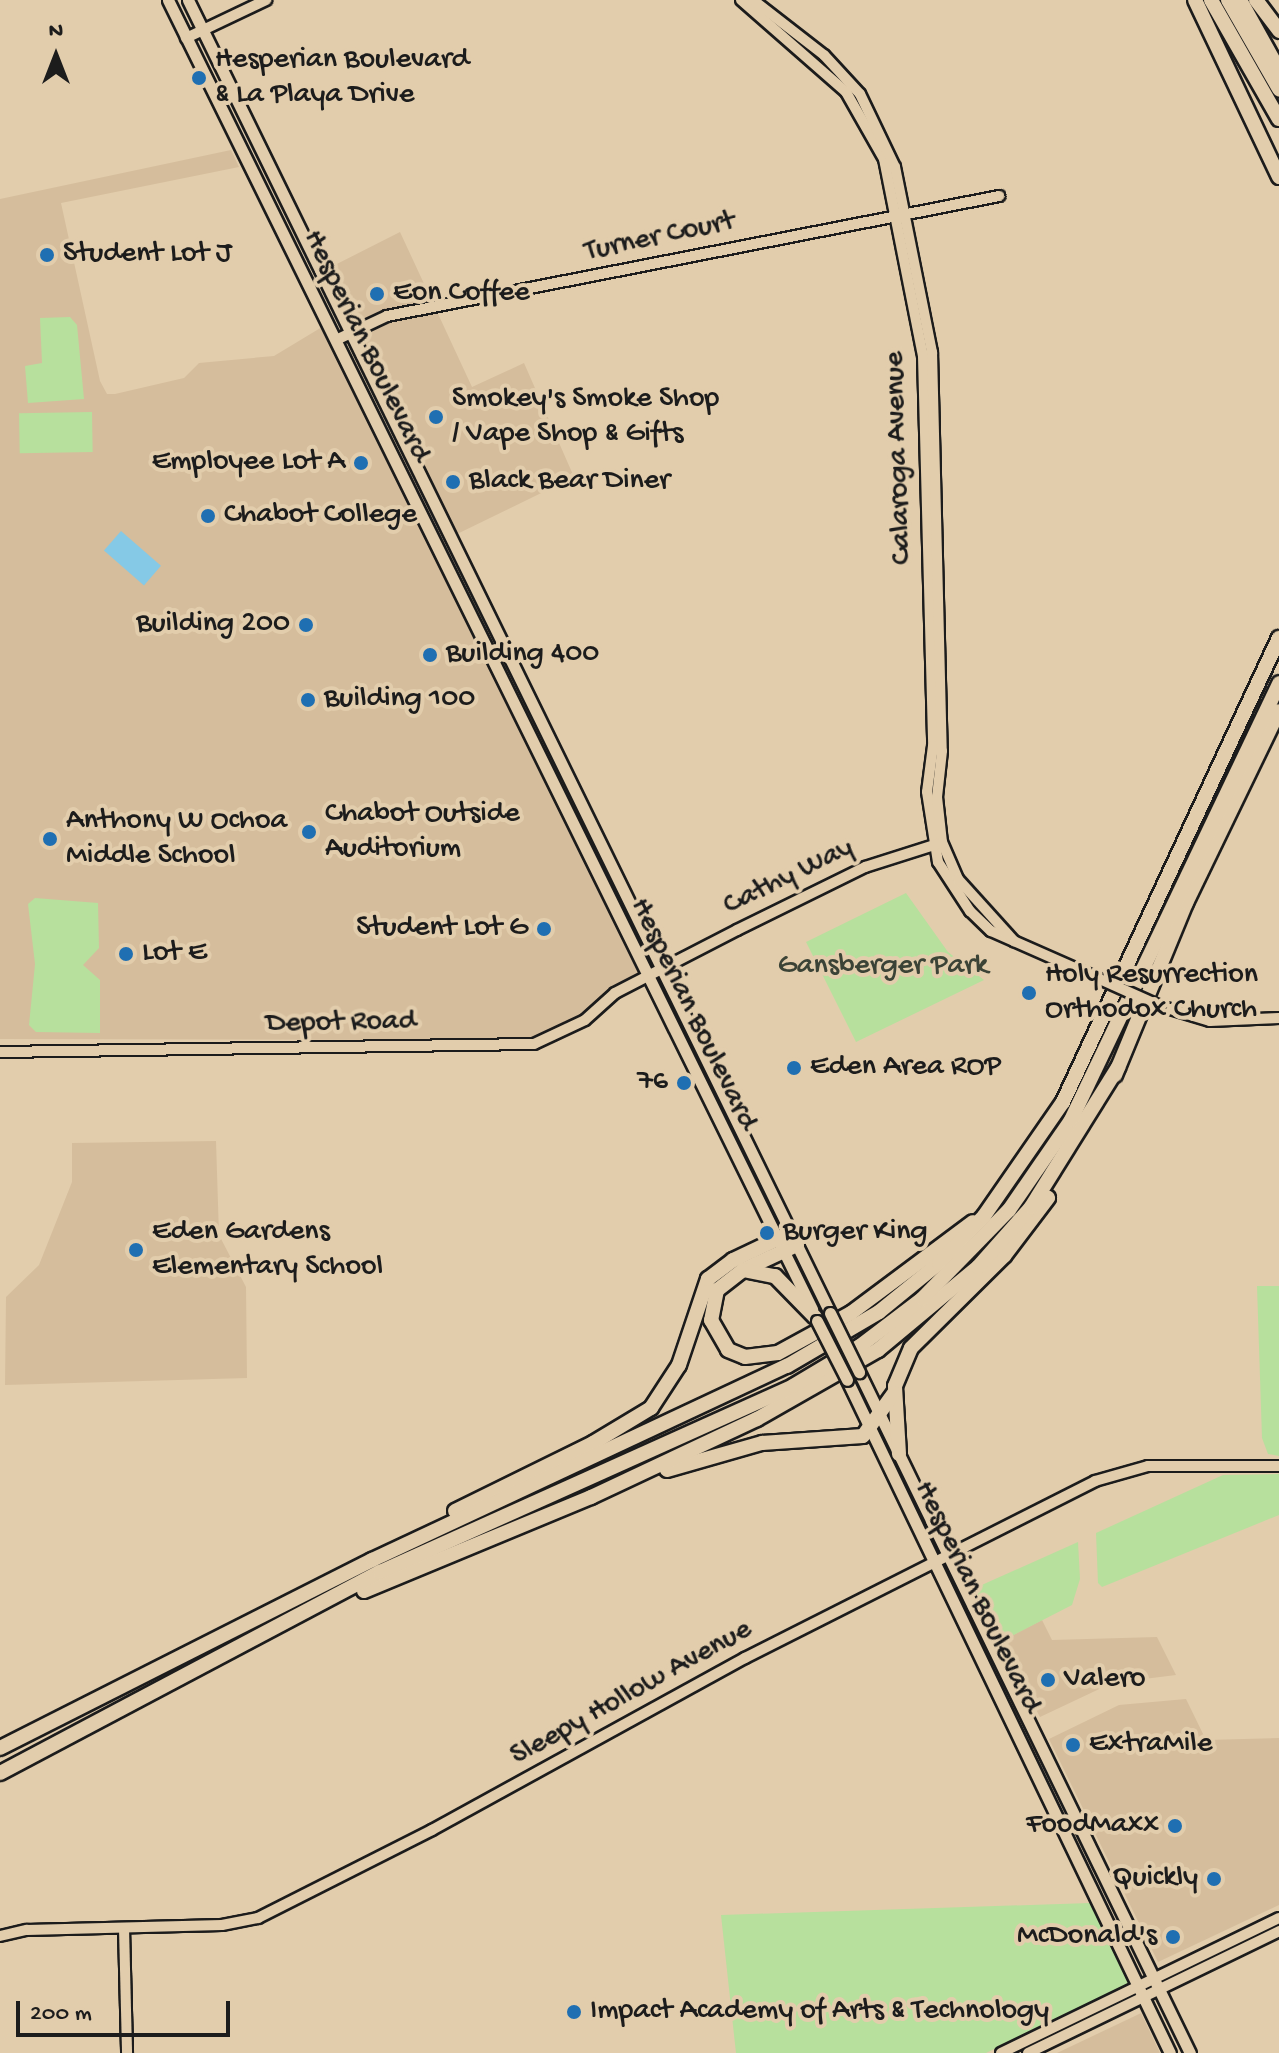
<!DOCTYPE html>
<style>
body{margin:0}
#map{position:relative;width:1279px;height:2053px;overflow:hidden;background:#e2cdac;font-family:"Gochi Hand",sans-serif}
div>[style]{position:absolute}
.built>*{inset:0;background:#d5bd9c}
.green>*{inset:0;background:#b7e09d;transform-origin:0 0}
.water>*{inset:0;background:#85c9e6;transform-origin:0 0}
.roads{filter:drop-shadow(2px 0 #1c1c1c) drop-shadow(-2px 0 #1c1c1c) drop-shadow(0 2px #1c1c1c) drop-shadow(0 -2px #1c1c1c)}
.secondary>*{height:10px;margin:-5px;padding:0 5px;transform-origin:5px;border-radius:5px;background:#e2cdac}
.primary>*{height:11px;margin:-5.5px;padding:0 5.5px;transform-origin:5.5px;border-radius:5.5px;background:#e2cdac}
.highway>*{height:14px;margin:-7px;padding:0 7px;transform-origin:7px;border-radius:7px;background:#e2cdac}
.bridges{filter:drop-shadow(2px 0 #1c1c1c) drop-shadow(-2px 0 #1c1c1c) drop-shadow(0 2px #1c1c1c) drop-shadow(0 -2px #1c1c1c)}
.secondary-bridge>*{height:10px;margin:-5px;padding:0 5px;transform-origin:5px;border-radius:5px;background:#e2cdac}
.primary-bridge>*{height:11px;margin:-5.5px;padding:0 5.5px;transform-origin:5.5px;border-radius:5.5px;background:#e2cdac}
.dots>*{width:22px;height:22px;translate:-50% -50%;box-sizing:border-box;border:4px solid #e2cdac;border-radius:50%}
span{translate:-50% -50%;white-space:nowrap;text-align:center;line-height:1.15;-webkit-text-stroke:8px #e2cdac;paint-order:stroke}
.poi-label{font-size:30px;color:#1c1c1c}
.left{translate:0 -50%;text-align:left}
.right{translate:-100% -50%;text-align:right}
.street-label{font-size:30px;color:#1c1c1c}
.park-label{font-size:30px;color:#3b4336}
.north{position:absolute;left:16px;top:16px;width:80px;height:80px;-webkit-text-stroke:6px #e2cdac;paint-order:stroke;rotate:0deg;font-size:22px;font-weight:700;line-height:32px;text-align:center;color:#1c1c1c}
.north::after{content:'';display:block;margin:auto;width:28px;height:36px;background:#1c1c1c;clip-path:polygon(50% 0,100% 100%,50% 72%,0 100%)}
.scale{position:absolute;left:16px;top:2001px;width:214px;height:36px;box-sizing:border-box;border:4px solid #1c1c1c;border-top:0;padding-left:10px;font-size:24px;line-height:28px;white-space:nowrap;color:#1c1c1c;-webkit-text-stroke:6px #e2cdac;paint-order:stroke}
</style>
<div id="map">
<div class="built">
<i style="clip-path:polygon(231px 150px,239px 167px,61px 203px,100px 381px,107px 394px,115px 394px,184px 378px,199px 363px,274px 356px,322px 327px,562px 815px,636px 963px,647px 976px,557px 1036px,504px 1047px,455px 1040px,0 1039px,0 199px)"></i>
<i style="clip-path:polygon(400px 232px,472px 387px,524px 363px,574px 477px,455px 535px,325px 270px)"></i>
<i style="clip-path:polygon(216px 1141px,219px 1235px,246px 1287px,247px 1378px,5px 1385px,6px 1297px,39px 1265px,72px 1182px,72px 1143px)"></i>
<i style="clip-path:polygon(1042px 1620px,1052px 1640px,1157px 1637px,1176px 1675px,1112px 1683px,1040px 1717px,1000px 1642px)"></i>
<i style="clip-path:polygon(1186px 1699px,1206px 1740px,1279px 1738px,1279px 1905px,1158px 1962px,1049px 1739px,1119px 1705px)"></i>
<i style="clip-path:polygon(1141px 2013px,1160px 2053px,1057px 2053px,1137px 2015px)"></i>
</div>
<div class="green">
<i style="clip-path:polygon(70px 317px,77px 325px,84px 399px,28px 403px,25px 366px,42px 363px,40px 318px)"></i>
<i style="left:92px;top:412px;width:40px;height:73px;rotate:89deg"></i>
<i style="clip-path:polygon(906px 893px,948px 952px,984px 980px,856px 1042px,806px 942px)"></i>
<i style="clip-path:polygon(35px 898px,98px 903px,99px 948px,83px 965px,100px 980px,100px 1033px,36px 1032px,29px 1025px,35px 964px,28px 904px)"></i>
<i style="clip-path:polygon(1257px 1286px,1279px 1286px,1279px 1456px,1268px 1454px,1262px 1438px)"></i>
<i style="clip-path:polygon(1279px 1474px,1279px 1515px,1102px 1587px,1098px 1583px,1096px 1533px,1223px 1475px)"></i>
<i style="clip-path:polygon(1078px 1542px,1080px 1579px,1072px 1605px,1000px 1642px,975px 1588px)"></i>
<i style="clip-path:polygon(1090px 1903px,1129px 1983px,986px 2053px,736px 2053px,721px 1915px)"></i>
</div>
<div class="water">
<i style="left:121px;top:531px;width:53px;height:26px;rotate:41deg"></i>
</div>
<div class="roads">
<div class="secondary">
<i style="left:741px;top:0;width:140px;rotate:41.2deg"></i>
<i style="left:846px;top:92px;width:77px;rotate:60.4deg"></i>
<i style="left:884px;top:159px;width:201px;rotate:78.8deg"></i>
<i style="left:923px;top:356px;width:390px;rotate:88.5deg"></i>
<i style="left:933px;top:746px;width:46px;rotate:97.4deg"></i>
<i style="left:927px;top:792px;width:71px;rotate:81.1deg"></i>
<i style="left:938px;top:862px;width:59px;rotate:56.9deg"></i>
<i style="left:970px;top:911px;width:29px;rotate:44deg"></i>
<i style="left:991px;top:931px;width:111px;rotate:23.8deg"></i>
<i style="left:753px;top:0;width:90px;rotate:37.8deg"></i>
<i style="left:824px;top:55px;width:53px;rotate:47.3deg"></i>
<i style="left:860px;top:94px;width:81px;rotate:64.4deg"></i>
<i style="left:895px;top:167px;width:189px;rotate:78.7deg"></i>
<i style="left:932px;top:352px;width:399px;rotate:88.6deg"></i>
<i style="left:942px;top:751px;width:46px;rotate:96.2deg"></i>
<i style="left:937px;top:797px;width:45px;rotate:83.7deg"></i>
<i style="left:942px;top:842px;width:40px;rotate:66.6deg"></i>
<i style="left:958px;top:879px;width:84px;rotate:47.9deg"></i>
<i style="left:186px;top:38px;width:89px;rotate:-25.4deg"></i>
<i style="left:336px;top:340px;width:56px;rotate:-25.2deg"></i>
<i style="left:387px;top:316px;width:624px;rotate:-11.09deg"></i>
<i style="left:1160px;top:1006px;width:52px;rotate:16.7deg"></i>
<i style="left:1210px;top:1021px;width:69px;rotate:-2.5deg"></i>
<i style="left:0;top:1052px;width:534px;rotate:-0.86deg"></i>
<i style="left:534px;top:1044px;width:56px;rotate:-25.2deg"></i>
<i style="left:585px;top:1020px;width:40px;rotate:-42deg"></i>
<i style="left:615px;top:993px;width:137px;rotate:-27.3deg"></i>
<i style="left:737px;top:930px;width:143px;rotate:-26.2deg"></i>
<i style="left:865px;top:867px;width:76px;rotate:-17.7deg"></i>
<i style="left:124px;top:1928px;width:125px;rotate:88.6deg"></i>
<i style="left:0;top:1936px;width:28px;rotate:-13deg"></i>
<i style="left:27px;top:1930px;width:195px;rotate:-1.5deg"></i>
<i style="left:222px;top:1925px;width:37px;rotate:-11deg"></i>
<i style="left:258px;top:1918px;width:195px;rotate:-26.8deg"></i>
<i style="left:432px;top:1830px;width:357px;rotate:-28.8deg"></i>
<i style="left:745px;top:1658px;width:392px;rotate:-26.8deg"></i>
<i style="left:1095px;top:1481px;width:55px;rotate:-15.8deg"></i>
<i style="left:1148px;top:1466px;width:131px"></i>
<i style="left:1001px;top:2053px;width:309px;rotate:-25.9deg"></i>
<i style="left:1028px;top:2053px;width:279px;rotate:-25.9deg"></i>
</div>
<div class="primary">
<i style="left:168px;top:0;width:1459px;rotate:63.8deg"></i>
<i style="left:188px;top:0;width:1462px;rotate:63.94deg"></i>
<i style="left:859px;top:1372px;width:757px;rotate:64.08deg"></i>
<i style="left:847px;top:1380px;width:746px;rotate:64.36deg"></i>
</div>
<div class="highway">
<i style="left:1195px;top:0;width:196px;rotate:64.6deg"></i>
<i style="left:1211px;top:0;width:137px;rotate:60.3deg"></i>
<i style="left:1228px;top:0;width:103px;rotate:60.2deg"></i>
<i style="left:1240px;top:0;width:80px;rotate:60.9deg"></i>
<i style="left:1256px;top:0;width:39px;rotate:53deg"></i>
<i style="left:1115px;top:1075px;width:186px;rotate:-67.6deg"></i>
<i style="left:1186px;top:903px;width:213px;rotate:-64.2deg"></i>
<i style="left:797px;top:1245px;width:60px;rotate:155.2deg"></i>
<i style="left:743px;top:1270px;width:33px;rotate:142deg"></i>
<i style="left:717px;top:1290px;width:31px;rotate:101deg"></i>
<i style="left:711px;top:1320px;width:34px;rotate:60deg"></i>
<i style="left:728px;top:1350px;width:18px;rotate:22deg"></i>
<i style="left:745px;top:1357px;width:33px;rotate:-7deg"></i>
<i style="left:778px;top:1353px;width:83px;rotate:-28.7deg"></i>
<i style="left:851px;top:1313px;width:152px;rotate:-36.7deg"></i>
<i style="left:743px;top:1270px;width:33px;rotate:11deg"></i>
<i style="left:775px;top:1276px;width:57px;rotate:45.7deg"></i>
<i style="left:899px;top:1454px;width:68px;rotate:-93.4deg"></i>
<i style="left:895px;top:1386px;width:41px;rotate:-67.2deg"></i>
<i style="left:911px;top:1348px;width:131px;rotate:-44.7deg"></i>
<i style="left:1004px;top:1256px;width:73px;rotate:-52.8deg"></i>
<i style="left:667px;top:1470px;width:99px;rotate:-15.9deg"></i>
<i style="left:762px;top:1443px;width:101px;rotate:-4deg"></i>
<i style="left:863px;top:1436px;width:53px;rotate:-54.2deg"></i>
<i style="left:455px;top:1511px;width:154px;rotate:-26.2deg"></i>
<i style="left:593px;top:1443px;width:68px;rotate:-31.1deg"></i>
<i style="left:651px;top:1408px;width:51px;rotate:-56.9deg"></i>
<i style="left:679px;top:1365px;width:91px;rotate:-71.4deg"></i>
<i style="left:708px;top:1279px;width:31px;rotate:-37deg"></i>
<i style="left:733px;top:1260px;width:63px;rotate:-25.3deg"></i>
<i style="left:364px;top:1591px;width:246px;rotate:-22.5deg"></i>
<i style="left:591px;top:1497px;width:183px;rotate:-25.2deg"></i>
<i style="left:757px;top:1419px;width:139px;rotate:-29.7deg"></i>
<i style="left:878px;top:1350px;width:130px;rotate:-39.7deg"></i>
<i style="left:978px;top:1267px;width:80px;rotate:-48.5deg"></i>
<i style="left:1031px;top:1207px;width:165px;rotate:-58.1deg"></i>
<i style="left:0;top:1748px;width:417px;rotate:-26.8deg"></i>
<i style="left:372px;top:1560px;width:458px;rotate:-25.1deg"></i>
<i style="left:787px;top:1366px;width:107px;rotate:-30.4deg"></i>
<i style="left:879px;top:1312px;width:77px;rotate:-39.2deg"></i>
<i style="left:939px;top:1263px;width:65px;rotate:-46.2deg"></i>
<i style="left:984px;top:1216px;width:139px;rotate:-55.3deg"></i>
<i style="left:1063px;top:1102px;width:512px;rotate:-65.04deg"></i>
<i style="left:0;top:1773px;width:430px;rotate:-27.9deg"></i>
<i style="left:380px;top:1572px;width:453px;rotate:-24.2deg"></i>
<i style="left:793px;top:1386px;width:78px;rotate:-30.8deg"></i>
<i style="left:860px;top:1346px;width:78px;rotate:-37.2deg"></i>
<i style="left:922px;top:1299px;width:124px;rotate:-45.7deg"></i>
<i style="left:1009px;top:1210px;width:109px;rotate:-55.4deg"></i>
<i style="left:1071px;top:1120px;width:484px;rotate:-64.5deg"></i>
</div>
</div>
<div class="bridges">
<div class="secondary-bridge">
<i style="left:1093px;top:976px;width:73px;rotate:24.1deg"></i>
</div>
<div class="primary-bridge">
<i style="left:830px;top:1313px;width:66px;rotate:63.8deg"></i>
<i style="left:817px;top:1321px;width:66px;rotate:63deg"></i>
</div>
</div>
<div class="dots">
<i style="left:199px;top:78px;background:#1f6fb2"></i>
<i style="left:47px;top:255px;background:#1f6fb2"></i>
<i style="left:377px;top:294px;background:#1f6fb2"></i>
<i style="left:436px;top:417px;background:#1f6fb2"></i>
<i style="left:361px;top:463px;background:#1f6fb2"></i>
<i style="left:453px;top:482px;background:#1f6fb2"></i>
<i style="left:208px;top:516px;background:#1f6fb2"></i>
<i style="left:306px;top:625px;background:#1f6fb2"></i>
<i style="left:430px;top:655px;background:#1f6fb2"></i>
<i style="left:308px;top:700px;background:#1f6fb2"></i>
<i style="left:309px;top:832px;background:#1f6fb2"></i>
<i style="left:50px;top:839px;background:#1f6fb2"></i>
<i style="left:544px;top:929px;background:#1f6fb2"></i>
<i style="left:126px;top:954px;background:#1f6fb2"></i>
<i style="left:1029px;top:993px;background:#1f6fb2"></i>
<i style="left:794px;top:1068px;background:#1f6fb2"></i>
<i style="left:684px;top:1083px;background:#1f6fb2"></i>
<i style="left:767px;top:1233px;background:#1f6fb2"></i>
<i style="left:136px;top:1250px;background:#1f6fb2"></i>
<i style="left:1048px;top:1680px;background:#1f6fb2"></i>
<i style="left:1073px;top:1745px;background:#1f6fb2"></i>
<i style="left:1175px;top:1826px;background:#1f6fb2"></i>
<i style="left:1214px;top:1879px;background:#1f6fb2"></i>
<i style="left:1173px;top:1937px;background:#1f6fb2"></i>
<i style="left:574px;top:2012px;background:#1f6fb2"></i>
</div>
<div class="poi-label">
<span class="left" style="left:215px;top:78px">Hesperian Boulevard<br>&amp; La Playa Drive</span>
<span class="left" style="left:63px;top:255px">Student Lot J</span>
<span class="left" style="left:393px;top:294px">Eon Coffee</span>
<span class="left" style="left:452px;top:417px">Smokey's Smoke Shop<br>/ Vape Shop &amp; Gifts</span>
<span class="right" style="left:345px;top:463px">Employee Lot A</span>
<span class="left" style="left:469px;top:482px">Black Bear Diner</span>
<span class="left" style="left:224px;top:516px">Chabot College</span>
<span class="right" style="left:290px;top:625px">Building 200</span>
<span class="left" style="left:446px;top:655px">Building 400</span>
<span class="left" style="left:324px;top:700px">Building 100</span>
<span class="left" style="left:325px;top:832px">Chabot Outside<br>Auditorium</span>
<span class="left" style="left:66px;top:839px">Anthony W Ochoa<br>Middle School</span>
<span class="right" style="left:528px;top:929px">Student Lot G</span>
<span class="left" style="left:142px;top:954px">Lot E</span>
<span class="left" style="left:1045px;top:993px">Holy Resurrection<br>Orthodox Church</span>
<span class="left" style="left:810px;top:1068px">Eden Area ROP</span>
<span class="right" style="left:668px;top:1083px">76</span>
<span class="left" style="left:152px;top:1250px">Eden Gardens<br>Elementary School</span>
<span class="left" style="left:783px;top:1233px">Burger King</span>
<span class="left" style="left:1064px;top:1680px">Valero</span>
<span class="left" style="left:1089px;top:1745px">ExtraMile</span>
<span class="right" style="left:1159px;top:1826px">FoodMaxx</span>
<span class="right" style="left:1198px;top:1879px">Quickly</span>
<span class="right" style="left:1157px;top:1937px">McDonald's</span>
<span class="left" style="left:590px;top:2012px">Impact Academy of Arts &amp; Technology</span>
</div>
<div class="street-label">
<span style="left:660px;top:238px;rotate:-12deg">Turner Court</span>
<span style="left:365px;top:347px;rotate:64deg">Hesperian Boulevard</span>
<span style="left:900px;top:458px;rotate:-92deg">Calaroga Avenue</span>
<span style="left:789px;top:878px;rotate:-26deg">Cathy Way</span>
<span style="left:692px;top:1015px;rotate:64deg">Hesperian Boulevard</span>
<span style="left:341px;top:1024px;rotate:-1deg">Depot Road</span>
<span style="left:976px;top:1598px;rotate:64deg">Hesperian Boulevard</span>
<span style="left:632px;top:1694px;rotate:-29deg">Sleepy Hollow Avenue</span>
</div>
<div class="park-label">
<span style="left:883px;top:967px">Gansberger Park</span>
</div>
<div class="north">N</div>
<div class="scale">200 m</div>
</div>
